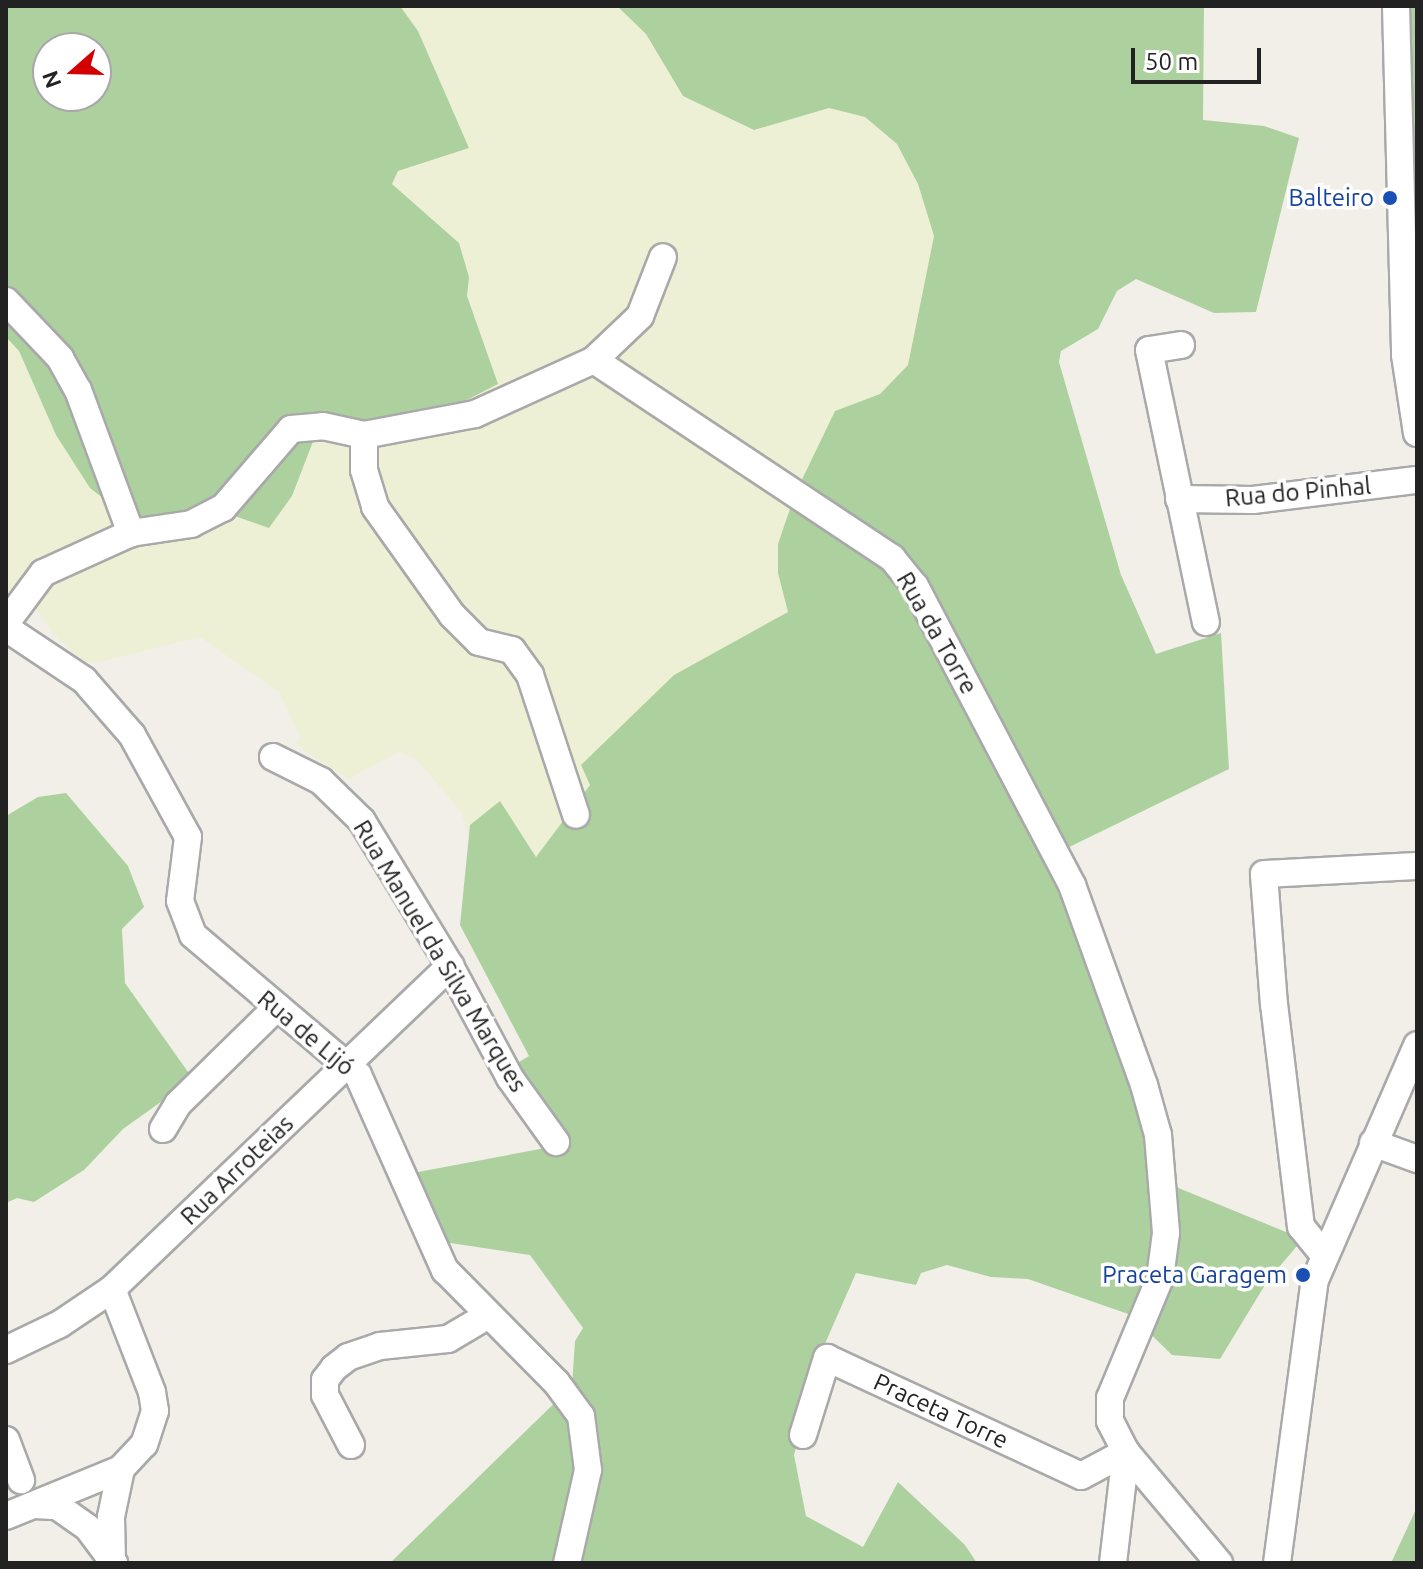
<!DOCTYPE html>
<meta charset="utf-8">
<style>
body{margin:0}
#map{position:relative;width:1423px;height:1569px;overflow:hidden;background:#f2efe9;font-family:Ubuntu,sans-serif}
div>[style]{position:absolute}
.farmland>*{inset:0;background:#eef0d5}
.forest>*{inset:0;background:#add19e}
.roads{filter:drop-shadow(2px 0 #a9a9a9) drop-shadow(-2px 0 #a9a9a9) drop-shadow(0 2px #a9a9a9) drop-shadow(0 -2px #a9a9a9)}
.minor>*{height:26px;margin:-13px;padding:0 13px;transform-origin:13px;border-radius:13px;background:#fff}
.dots>*{width:22px;height:22px;translate:-50% -50%;box-sizing:border-box;border:4px solid #fff;border-radius:50%}
span{translate:-50% -50%;white-space:nowrap;text-align:center;line-height:1.15;-webkit-text-stroke:7px #fff;paint-order:stroke}
.transit-label{font-size:24px;color:#164399}
.right{translate:-100% -50%;text-align:right}
.street-label{font-size:24px;color:#222}
.frame{position:absolute;inset:0;border:8px solid #222;pointer-events:none}
.north{position:absolute;left:32px;top:32px;width:80px;height:80px;box-sizing:border-box;background:#fff;border:2px solid #a7a7a7;border-radius:50%;rotate:250deg;font-size:22px;font-weight:700;line-height:32px;text-align:center;color:#222}
.north::after{content:'';display:block;margin:auto;width:28px;height:36px;background:#d40000;clip-path:polygon(50% 0,100% 100%,50% 72%,0 100%)}
.scale{position:absolute;left:1131px;top:48px;width:130px;height:36px;box-sizing:border-box;border:4px solid #222;border-top:0;padding-left:10px;font-size:24px;line-height:28px;white-space:nowrap;color:#222;-webkit-text-stroke:6px #fff;paint-order:stroke}
</style>
<div id="map">
<div class="farmland">
<i style="clip-path:polygon(400px 6px,617px 6px,646px 34px,683px 96px,753px 130px,829px 108px,865px 117px,897px 144px,918px 184px,934px 236px,908px 365px,880px 394px,835px 411px,790px 619px,631px 719px,584px 793px,502px 902px,471px 844px,461px 812px,416px 759px,399px 752px,349px 779px,295px 745px,300px 738px,279px 692px,200px 637px,100px 662px,84px 662px,54px 635px,31px 601px,6px 602px,6px 337px,19px 351px,56px 435px,121px 512px,157px 522px,292px 496px,314px 439px,452px 386px,416px 206px,392px 184px,399px 169px,459px 127px,418px 32px)"></i>
</div>
<div class="forest">
<i style="clip-path:polygon(evenodd,6px 6px,400px 6px,418px 31px,469px 148px,398px 171px,392px 184px,459px 243px,469px 277px,467px 296px,498px 384px,459px 404px,314px 439px,292px 496px,269px 528px,229px 514px,157px 522px,121px 512px,90px 488px,56px 435px,19px 351px,6px 337px,6px 6px,48px 48px,96px 48px,96px 96px,48px 96px,48px 48px)"></i>
<i style="clip-path:polygon(617px 6px,1204px 6px,1203px 120px,1264px 126px,1299px 138px,1256px 312px,1214px 313px,1136px 279px,1117px 291px,1098px 329px,1061px 351px,1059px 362px,1121px 575px,1156px 654px,1221px 633px,1229px 769px,1055px 854px,1121px 1019px,1159px 1180px,1303px 1239px,1268px 1280px,1220px 1359px,1172px 1355px,1131px 1315px,1028px 1279px,991px 1277px,947px 1265px,921px 1273px,916px 1285px,856px 1273px,824px 1346px,794px 1455px,806px 1516px,863px 1547px,898px 1482px,965px 1545px,977px 1563px,390px 1563px,572px 1386px,575px 1341px,583px 1328px,530px 1255px,437px 1241px,418px 1172px,561px 1145px,509px 1068px,529px 1056px,460px 925px,470px 825px,500px 801px,536px 857px,590px 785px,581px 765px,674px 675px,788px 612px,778px 573px,778px 544px,795px 494px,835px 411px,880px 394px,908px 365px,934px 236px,918px 184px,897px 144px,865px 117px,829px 108px,754px 130px,683px 96px,646px 34px)"></i>
<i style="clip-path:polygon(1398px 6px,1417px 6px,1417px 317px)"></i>
<i style="clip-path:polygon(66px 793px,128px 866px,144px 907px,122px 929px,125px 983px,193px 1079px,123px 1129px,84px 1170px,34px 1202px,17px 1198px,6px 1203px,6px 816px,38px 797px)"></i>
<i style="clip-path:polygon(1417px 1507px,1417px 1563px,1391px 1563px)"></i>
</div>
<div class="roads">
<div class="minor">
<i style="left:1396px;top:6px;width:349px;rotate:88.5deg"></i>
<i style="left:1405px;top:355px;width:79px;rotate:81.3deg"></i>
<i style="left:6px;top:301px;width:79px;rotate:46.5deg"></i>
<i style="left:60px;top:358px;width:37px;rotate:61deg"></i>
<i style="left:78px;top:390px;width:153px;rotate:69.7deg"></i>
<i style="left:1181px;top:345px;width:32px;rotate:171deg"></i>
<i style="left:1149px;top:350px;width:278px;rotate:78.2deg"></i>
<i style="left:594px;top:360px;width:64px;rotate:-43.7deg"></i>
<i style="left:640px;top:316px;width:63px;rotate:-68.7deg"></i>
<i style="left:364px;top:435px;width:35px;rotate:90deg"></i>
<i style="left:364px;top:470px;width:39px;rotate:73deg"></i>
<i style="left:375px;top:507px;width:133px;rotate:54.5deg"></i>
<i style="left:452px;top:615px;width:38px;rotate:45deg"></i>
<i style="left:479px;top:642px;width:34px;rotate:14deg"></i>
<i style="left:512px;top:650px;width:31px;rotate:54deg"></i>
<i style="left:530px;top:675px;width:147px;rotate:71.8deg"></i>
<i style="left:1179px;top:499px;width:74px;rotate:0.8deg"></i>
<i style="left:1253px;top:500px;width:165px;rotate:-7deg"></i>
<i style="left:6px;top:623px;width:62px;rotate:-53.5deg"></i>
<i style="left:43px;top:573px;width:97px;rotate:-24.4deg"></i>
<i style="left:131px;top:533px;width:61px;rotate:-8.5deg"></i>
<i style="left:191px;top:524px;width:36px;rotate:-27deg"></i>
<i style="left:223px;top:508px;width:104px;rotate:-49.3deg"></i>
<i style="left:291px;top:429px;width:32px;rotate:-5deg"></i>
<i style="left:323px;top:426px;width:42px;rotate:12.4deg"></i>
<i style="left:364px;top:435px;width:113px;rotate:-10.7deg"></i>
<i style="left:475px;top:414px;width:131px;rotate:-24.4deg"></i>
<i style="left:594px;top:360px;width:358px;rotate:33.6deg"></i>
<i style="left:892px;top:558px;width:36px;rotate:51deg"></i>
<i style="left:915px;top:586px;width:338px;rotate:62.3deg"></i>
<i style="left:1072px;top:885px;width:213px;rotate:70.2deg"></i>
<i style="left:1144px;top:1085px;width:52px;rotate:74.4deg"></i>
<i style="left:1158px;top:1135px;width:98px;rotate:85.3deg"></i>
<i style="left:1166px;top:1233px;width:45px;rotate:97.6deg"></i>
<i style="left:1160px;top:1278px;width:130px;rotate:112.6deg"></i>
<i style="left:1110px;top:1398px;width:23px;rotate:90deg"></i>
<i style="left:1110px;top:1421px;width:35px;rotate:63deg"></i>
<i style="left:1126px;top:1452px;width:145px;rotate:50deg"></i>
<i style="left:6px;top:628px;width:94px;rotate:33.7deg"></i>
<i style="left:84px;top:680px;width:73px;rotate:48.9deg"></i>
<i style="left:132px;top:735px;width:116px;rotate:61.2deg"></i>
<i style="left:188px;top:837px;width:64px;rotate:97.1deg"></i>
<i style="left:180px;top:901px;width:36px;rotate:69deg"></i>
<i style="left:193px;top:935px;width:216px;rotate:40.3deg"></i>
<i style="left:358px;top:1075px;width:214px;rotate:66deg"></i>
<i style="left:445px;top:1270px;width:158px;rotate:45.3deg"></i>
<i style="left:556px;top:1382px;width:42px;rotate:53.7deg"></i>
<i style="left:581px;top:1416px;width:54px;rotate:82.6deg"></i>
<i style="left:588px;top:1470px;width:95px;rotate:102.7deg"></i>
<i style="left:273px;top:757px;width:54px;rotate:26.6deg"></i>
<i style="left:321px;top:781px;width:57px;rotate:44.3deg"></i>
<i style="left:362px;top:821px;width:170px;rotate:58.7deg"></i>
<i style="left:450px;top:966px;width:127px;rotate:61.8deg"></i>
<i style="left:510px;top:1078px;width:79px;rotate:54.3deg"></i>
<i style="left:163px;top:1129px;width:29px;rotate:-59deg"></i>
<i style="left:178px;top:1104px;width:139px;rotate:-44.4deg"></i>
<i style="left:1373px;top:1143px;width:47px;rotate:20deg"></i>
<i style="left:1324px;top:1255px;width:36px;rotate:-129deg"></i>
<i style="left:1301px;top:1227px;width:224px;rotate:-96.9deg"></i>
<i style="left:1274px;top:1005px;width:131px;rotate:-94.4deg"></i>
<i style="left:1264px;top:874px;width:153px;rotate:-3deg"></i>
<i style="left:112px;top:1289px;width:110px;rotate:68.8deg"></i>
<i style="left:152px;top:1392px;width:19px;rotate:81deg"></i>
<i style="left:155px;top:1411px;width:35px;rotate:108deg"></i>
<i style="left:144px;top:1444px;width:34px;rotate:133deg"></i>
<i style="left:121px;top:1469px;width:49px;rotate:101.8deg"></i>
<i style="left:111px;top:1517px;width:43px;rotate:88.7deg"></i>
<i style="left:6px;top:1350px;width:60px;rotate:-25.7deg"></i>
<i style="left:60px;top:1324px;width:63px;rotate:-33.9deg"></i>
<i style="left:112px;top:1289px;width:468px;rotate:-43.7deg"></i>
<i style="left:803px;top:1435px;width:81px;rotate:-72.7deg"></i>
<i style="left:827px;top:1358px;width:280px;rotate:24.9deg"></i>
<i style="left:1081px;top:1476px;width:51px;rotate:-28.1deg"></i>
<i style="left:6px;top:1440px;width:43px;rotate:69.4deg"></i>
<i style="left:351px;top:1445px;width:56px;rotate:-117.5deg"></i>
<i style="left:325px;top:1395px;width:15px;rotate:-90deg"></i>
<i style="left:325px;top:1380px;width:15px;rotate:-53deg"></i>
<i style="left:334px;top:1368px;width:18px;rotate:-38deg"></i>
<i style="left:348px;top:1357px;width:34px;rotate:-19deg"></i>
<i style="left:380px;top:1346px;width:68px;rotate:-5.9deg"></i>
<i style="left:448px;top:1339px;width:45px;rotate:-30.5deg"></i>
<i style="left:35px;top:1505px;width:22px;rotate:3deg"></i>
<i style="left:57px;top:1506px;width:38px;rotate:35deg"></i>
<i style="left:88px;top:1528px;width:44px;rotate:53.4deg"></i>
<i style="left:6px;top:1516px;width:124px;rotate:-22.2deg"></i>
<i style="left:1113px;top:1563px;width:112px;rotate:-83.3deg"></i>
<i style="left:1277px;top:1563px;width:286px;rotate:-82.4deg"></i>
<i style="left:1315px;top:1280px;width:256px;rotate:-66.5deg"></i>
</div>
</div>
<div class="dots">
<i style="left:1390px;top:198px;background:#1a4fb4"></i>
<i style="left:1303px;top:1275px;background:#1a4fb4"></i>
</div>
<div class="transit-label">
<span class="right" style="left:1374px;top:198px">Balteiro</span>
<span class="right" style="left:1287px;top:1275px">Praceta Garagem</span>
</div>
<div class="street-label">
<span style="left:1298px;top:492px;rotate:-5deg">Rua do Pinhal</span>
<span style="left:937px;top:633px;rotate:60deg">Rua da Torre</span>
<span style="left:440px;top:956px;rotate:59deg">Rua Manuel da Silva Marques</span>
<span style="left:306px;top:1033px;rotate:40deg">Rua de Lijó</span>
<span style="left:237px;top:1170px;rotate:-44deg">Rua Arroteias</span>
<span style="left:941px;top:1411px;rotate:25deg">Praceta Torre</span>
</div>
<div class="frame"></div>
<div class="north">N</div>
<div class="scale">50 m</div>
</div>
